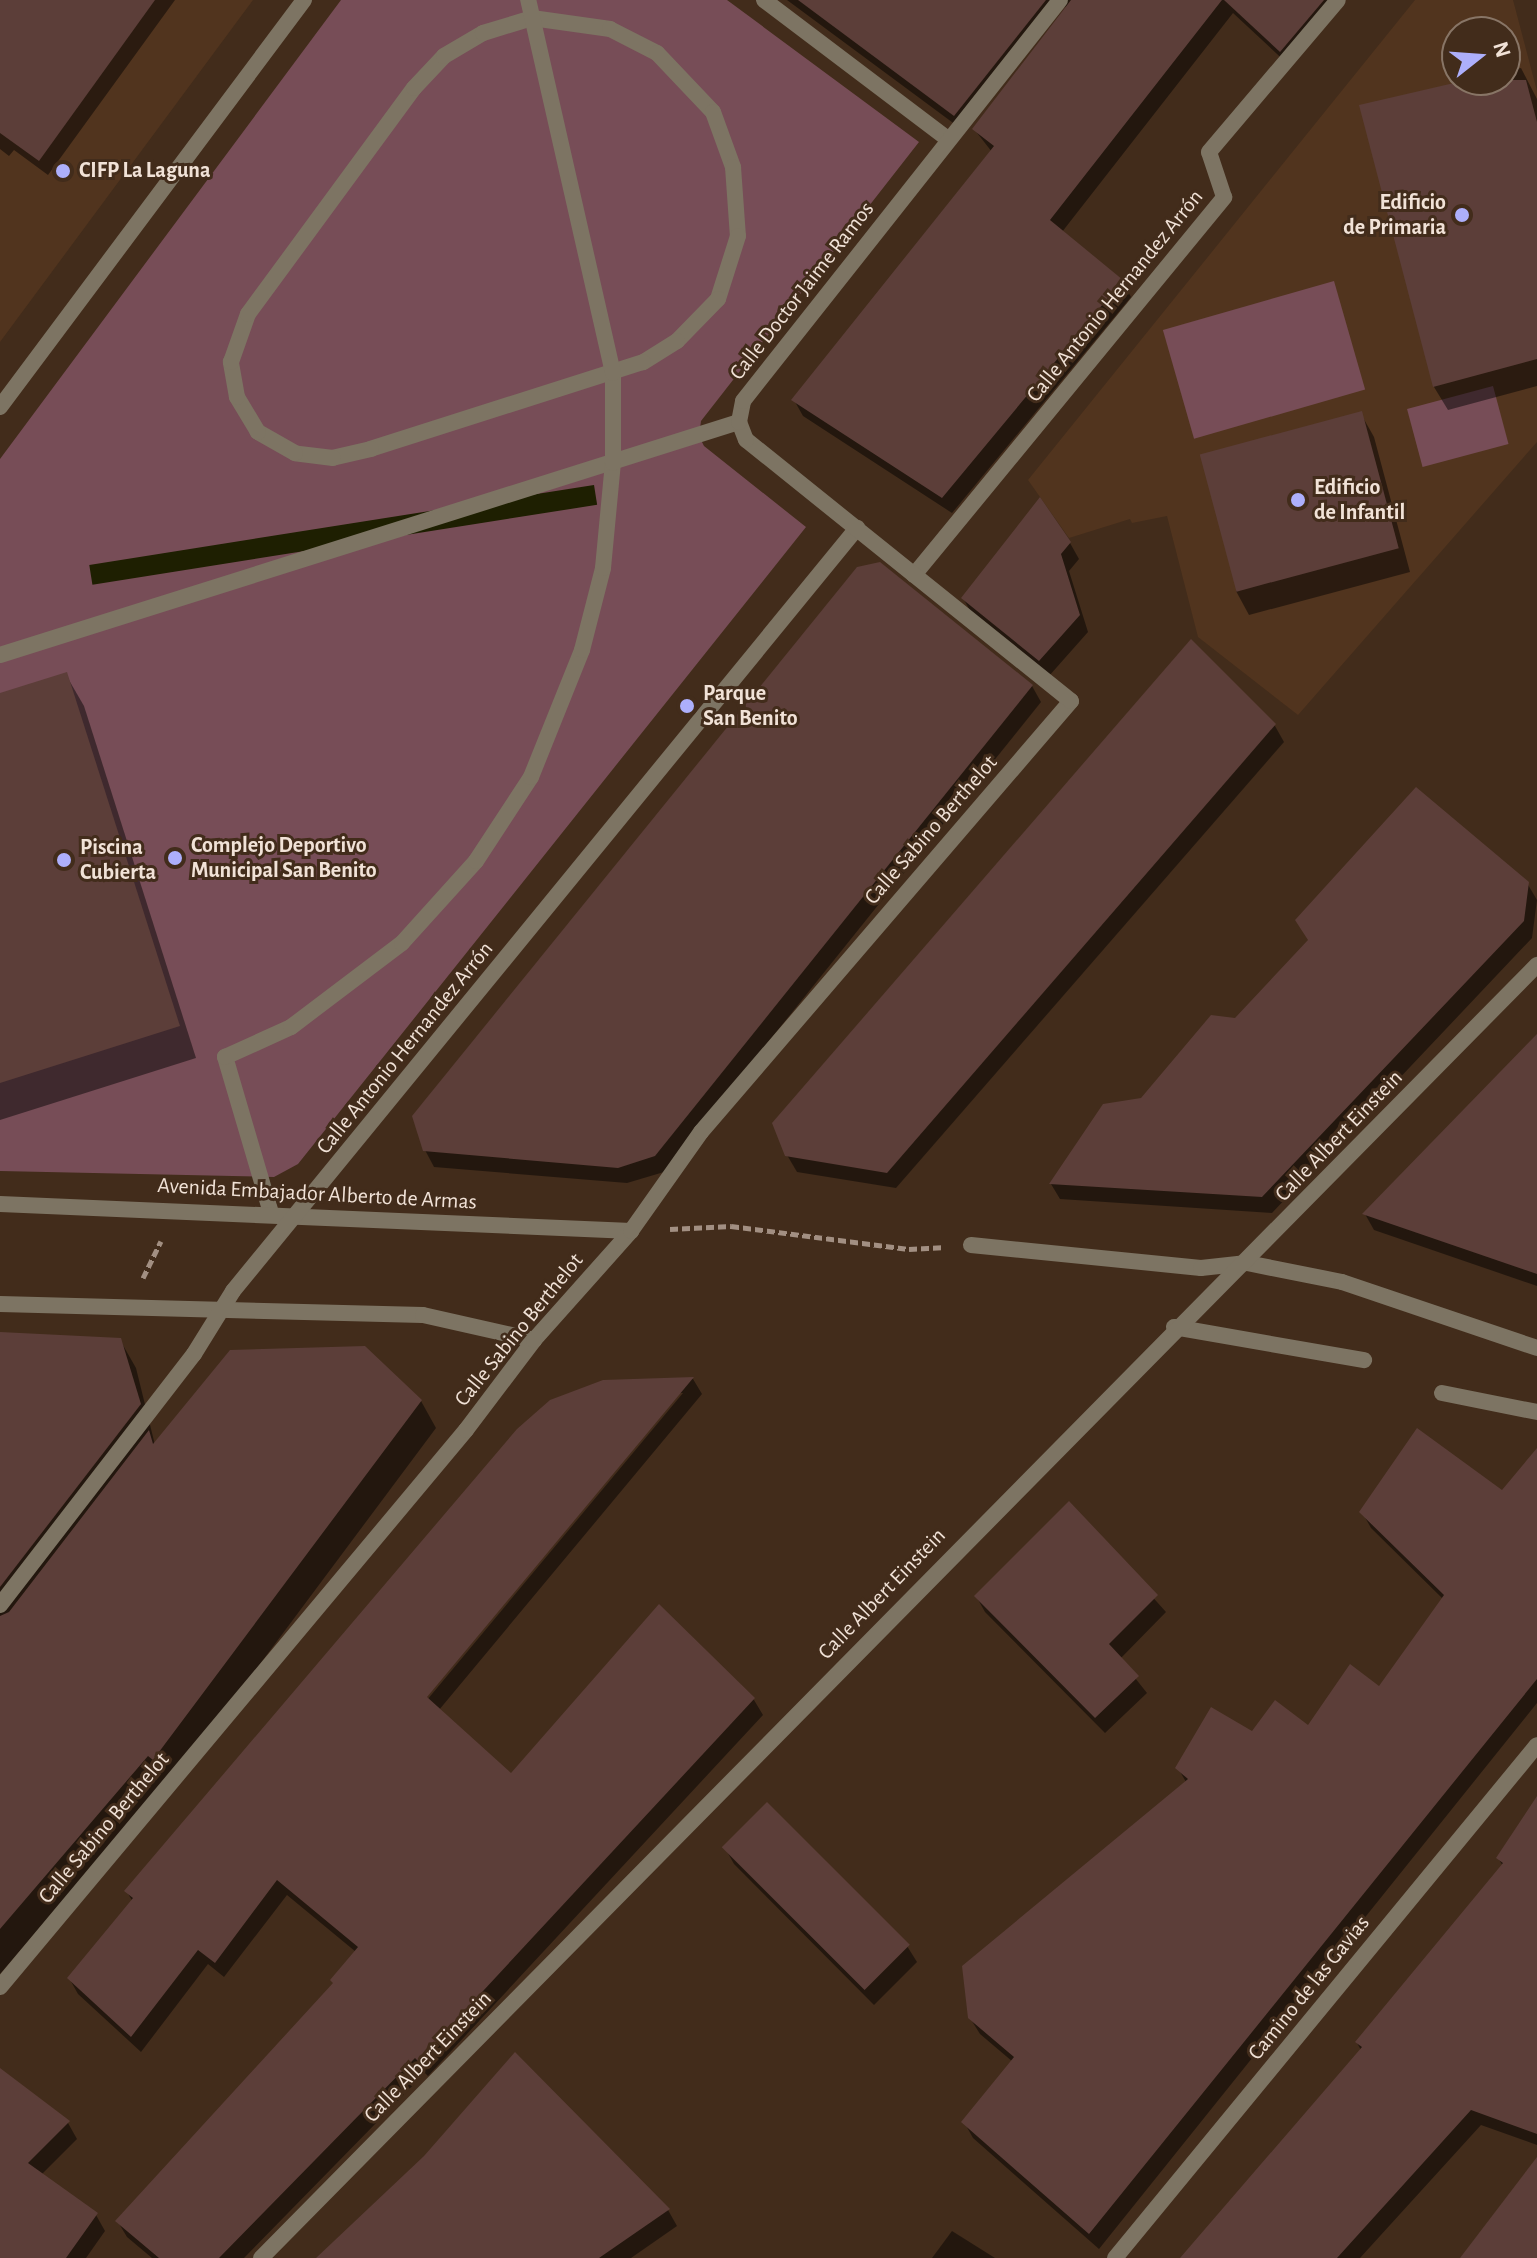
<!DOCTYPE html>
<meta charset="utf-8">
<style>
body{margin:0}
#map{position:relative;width:1537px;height:2258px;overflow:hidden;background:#422c1b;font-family:"Alegreya Sans",sans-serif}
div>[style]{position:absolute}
.built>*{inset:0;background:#51341e}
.green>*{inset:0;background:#774d57;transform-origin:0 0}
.water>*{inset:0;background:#1e1f01;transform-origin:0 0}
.shadow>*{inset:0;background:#0007}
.building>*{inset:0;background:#5c3e39;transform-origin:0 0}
.path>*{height:5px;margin-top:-2.5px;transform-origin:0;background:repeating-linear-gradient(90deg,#a28f82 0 8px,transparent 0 12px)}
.service>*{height:16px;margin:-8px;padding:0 8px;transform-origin:8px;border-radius:8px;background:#7d7463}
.pedestrian>*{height:16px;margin:-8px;padding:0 8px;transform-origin:8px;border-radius:8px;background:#7d7463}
.minor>*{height:16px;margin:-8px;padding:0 8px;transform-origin:8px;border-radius:8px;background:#7d7463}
.dots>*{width:22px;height:22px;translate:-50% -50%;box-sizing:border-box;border:4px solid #422c1b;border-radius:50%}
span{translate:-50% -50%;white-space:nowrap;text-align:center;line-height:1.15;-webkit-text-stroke:6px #422c1b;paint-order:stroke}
.poi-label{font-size:22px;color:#f1e2d7;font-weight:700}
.left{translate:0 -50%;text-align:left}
.right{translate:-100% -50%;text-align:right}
.street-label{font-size:22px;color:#f1e2d7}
.north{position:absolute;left:1441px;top:16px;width:80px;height:80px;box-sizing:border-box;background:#422c1b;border:2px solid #887566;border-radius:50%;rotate:73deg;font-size:22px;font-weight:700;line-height:32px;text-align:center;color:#f1e2d7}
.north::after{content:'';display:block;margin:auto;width:28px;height:36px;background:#adaffb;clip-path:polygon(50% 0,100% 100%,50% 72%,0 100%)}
</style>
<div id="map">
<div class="built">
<i style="clip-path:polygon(0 0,253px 0,0 342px)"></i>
<i style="clip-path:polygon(evenodd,1415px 0,1513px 0,1537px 91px,1537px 442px,1298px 715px,1198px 637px,1167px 516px,1132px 523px,1130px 519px,1069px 538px,1028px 480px,1415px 0,1457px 32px,1505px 32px,1505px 80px,1457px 80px,1457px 32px)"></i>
</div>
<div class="green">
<i style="clip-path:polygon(341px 0,727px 0,919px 142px,701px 421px,699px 436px,704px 446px,806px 527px,298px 1164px,274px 1177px,0 1171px,0 459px)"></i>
<i style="left:1334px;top:281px;width:113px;height:178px;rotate:74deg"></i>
<i style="left:1493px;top:386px;width:60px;height:89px;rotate:75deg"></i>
</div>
<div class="water">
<i style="left:594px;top:485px;width:20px;height:511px;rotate:81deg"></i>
</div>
<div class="shadow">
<i style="clip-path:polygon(7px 0,175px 0,48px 175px,14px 150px,9px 156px,0 149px,0 10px)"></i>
<i style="clip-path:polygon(787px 0,1344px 0,1290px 66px,1233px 13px,1062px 232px,1122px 281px,1131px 297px,952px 513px,803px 416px,794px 400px,992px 152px,974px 129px,1074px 3px,1060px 9px,964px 131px)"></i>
<i style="clip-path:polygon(1521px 68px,1537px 99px,1537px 386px,1448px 410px,1434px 387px,1361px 107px,1471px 80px,1505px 80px,1505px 72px)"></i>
<i style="clip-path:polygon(1361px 414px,1374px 437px,1410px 572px,1249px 615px,1236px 591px)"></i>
<i style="clip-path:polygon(1070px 543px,1079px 559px,1069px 571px,1088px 632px,1049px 676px,972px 614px,963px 598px)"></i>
<i style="clip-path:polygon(1191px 642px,1275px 726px,1284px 742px,896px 1188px,797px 1172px,787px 1155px)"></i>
<i style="clip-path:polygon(66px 675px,84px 706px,196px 1058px,0 1120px,0 695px)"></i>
<i style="clip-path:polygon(1032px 686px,1041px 702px,664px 1172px,627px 1183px,434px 1167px,425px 1150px)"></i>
<i style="clip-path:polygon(1527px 883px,1537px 900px,1532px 938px,1272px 1213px,1060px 1199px,1051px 1184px,1236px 1021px,1309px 941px)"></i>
<i style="clip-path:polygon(1537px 1037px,1537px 1286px,1374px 1230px,1365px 1214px)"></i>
<i style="clip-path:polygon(0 1334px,120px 1340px,136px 1368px,155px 1445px,421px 1401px,436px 1428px,169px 1786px,165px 1782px,0 1974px)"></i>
<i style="clip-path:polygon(evenodd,693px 1379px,702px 1394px,439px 1710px,512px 1776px,660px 1607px,754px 1700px,763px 1715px,428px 2076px,425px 2073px,244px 2258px,152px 2258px,127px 2237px,118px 2222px,334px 1984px,356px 1952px,287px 1895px,224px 1977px,208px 1964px,141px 2052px,78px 1994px,69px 1978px,133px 1902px,127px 1892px,603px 1382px,693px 1379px,678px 1393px,683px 1393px,422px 1706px,419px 1704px,678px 1393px)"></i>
<i style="clip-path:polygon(1537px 1452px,1537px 1703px,1099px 2249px,973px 2138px,964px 2122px,1013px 2062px,980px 2034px,970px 2018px,1186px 1782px,1178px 1768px,1252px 1734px,1308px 1728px,1380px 1689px,1443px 1599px,1371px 1528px,1362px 1512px,1502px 1493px)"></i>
<i style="clip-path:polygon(1069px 1504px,1166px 1612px,1120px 1659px,1147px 1693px,1105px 1733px,985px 1612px,976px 1596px)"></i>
<i style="clip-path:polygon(1537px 1800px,1537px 2145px,1481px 2125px,1360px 2258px,1182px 2258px,1361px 2050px,1357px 2043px,1503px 1866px,1498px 1858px)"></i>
<i style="clip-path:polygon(725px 1848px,907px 1946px,917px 1962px,874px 2005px,734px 1864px)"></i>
<i style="clip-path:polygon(0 2070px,68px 2123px,77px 2139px,41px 2175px,96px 2215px,105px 2231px,86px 2258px,0 2258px)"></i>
<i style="clip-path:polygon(668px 2210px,677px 2226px,631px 2258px,322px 2258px)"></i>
<i style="clip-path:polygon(952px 2231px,995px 2258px,932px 2258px)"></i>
</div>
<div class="building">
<i style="clip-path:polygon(0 0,155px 0,39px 161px,0 133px)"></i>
<i style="clip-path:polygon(798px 0,1046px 0,954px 116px)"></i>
<i style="clip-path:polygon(1071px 0,1222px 0,1050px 220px,1123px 280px,942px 498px,791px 400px,994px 146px,972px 129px)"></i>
<i style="clip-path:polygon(1224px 0,1324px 0,1280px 52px)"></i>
<i style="clip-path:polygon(1467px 80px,1526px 80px,1537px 122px,1537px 359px,1433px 387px,1359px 105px)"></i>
<i style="left:1362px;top:411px;width:142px;height:168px;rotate:75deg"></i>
<i style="clip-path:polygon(1040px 497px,1071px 542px,1061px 554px,1080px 615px,1039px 661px,961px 598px)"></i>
<i style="clip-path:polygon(880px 562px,1033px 685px,655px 1156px,618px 1168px,423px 1151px,412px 1116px,857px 567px)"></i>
<i style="clip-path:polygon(1191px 639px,1276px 724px,887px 1173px,785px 1156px,772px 1123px)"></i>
<i style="clip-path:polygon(67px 672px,180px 1026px,0 1083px,0 693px)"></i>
<i style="clip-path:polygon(1416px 787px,1529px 882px,1524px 921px,1262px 1197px,1049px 1184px,1103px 1104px,1141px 1098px,1211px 1015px,1235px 1018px,1308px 940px,1295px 920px)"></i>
<i style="clip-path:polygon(1537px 1034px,1537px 1274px,1362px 1214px)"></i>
<i style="clip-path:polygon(0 1332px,121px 1338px,141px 1404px,0 1587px)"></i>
<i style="clip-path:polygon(365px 1346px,422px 1400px,153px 1760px,148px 1756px,0 1929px,0 1616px,9px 1612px,149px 1430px,153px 1444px,230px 1350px)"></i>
<i style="clip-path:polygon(694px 1377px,427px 1697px,511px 1773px,659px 1604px,755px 1698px,418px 2061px,415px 2058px,219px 2258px,159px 2258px,115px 2221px,333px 1983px,330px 1980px,358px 1947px,277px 1880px,215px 1963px,198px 1950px,131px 2037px,67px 1978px,133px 1898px,124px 1891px,517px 1429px,550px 1400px,603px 1380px)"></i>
<i style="clip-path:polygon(1417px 1428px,1502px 1490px,1537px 1448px,1537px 1679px,1089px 2234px,961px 2122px,1014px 2057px,968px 2018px,962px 1966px,1188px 1779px,1175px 1768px,1211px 1707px,1252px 1731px,1275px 1700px,1308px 1725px,1350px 1664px,1379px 1686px,1444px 1595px,1359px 1512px)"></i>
<i style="clip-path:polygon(1069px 1501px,1158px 1595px,1109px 1644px,1139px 1676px,1095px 1718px,974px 1596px)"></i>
<i style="clip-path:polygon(1537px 1796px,1537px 2134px,1471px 2110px,1337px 2258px,1180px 2258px,1362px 2047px,1355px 2042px,1503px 1863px,1496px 1858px)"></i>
<i style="left:767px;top:1802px;width:202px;height:64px;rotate:45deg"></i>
<i style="clip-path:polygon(515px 2052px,670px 2209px,599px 2258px,316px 2258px,424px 2156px)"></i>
<i style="clip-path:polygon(0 2068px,70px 2121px,28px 2163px,98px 2213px,66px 2258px,0 2258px)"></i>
<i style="clip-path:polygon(1537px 2157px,1537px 2258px,1460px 2258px)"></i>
</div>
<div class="path">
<i style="left:670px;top:1229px;width:61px;rotate:-2.8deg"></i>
<i style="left:731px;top:1226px;width:179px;rotate:7.4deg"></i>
<i style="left:909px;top:1249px;width:33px;rotate:-3deg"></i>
<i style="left:143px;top:1278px;width:41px;rotate:-64.1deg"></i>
</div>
<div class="service">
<i style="left:1224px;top:197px;width:47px;rotate:-108.4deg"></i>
<i style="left:1209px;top:152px;width:199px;rotate:-49.7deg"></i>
<i style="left:1174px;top:1327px;width:193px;rotate:9.9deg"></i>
<i style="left:1442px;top:1393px;width:97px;rotate:11.3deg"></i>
</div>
<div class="pedestrian">
<i style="left:764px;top:0;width:231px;rotate:37.1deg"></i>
<i style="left:532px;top:18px;width:79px;rotate:8deg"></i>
<i style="left:610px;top:29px;width:53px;rotate:27.1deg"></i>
<i style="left:657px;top:53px;width:81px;rotate:46.5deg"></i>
<i style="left:713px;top:112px;width:59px;rotate:70deg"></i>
<i style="left:733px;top:167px;width:69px;rotate:85.9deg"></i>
<i style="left:738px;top:236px;width:66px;rotate:107.6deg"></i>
<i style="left:718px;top:299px;width:59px;rotate:134.3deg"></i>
<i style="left:677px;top:341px;width:40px;rotate:148deg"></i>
<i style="left:643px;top:362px;width:286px;rotate:162.3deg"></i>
<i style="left:371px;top:449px;width:39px;rotate:167deg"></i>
<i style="left:333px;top:458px;width:38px;rotate:-173deg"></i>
<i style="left:295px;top:453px;width:43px;rotate:-150.4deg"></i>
<i style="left:258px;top:432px;width:41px;rotate:-121deg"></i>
<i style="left:237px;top:397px;width:36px;rotate:-100deg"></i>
<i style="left:231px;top:362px;width:51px;rotate:-70.5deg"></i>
<i style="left:248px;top:314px;width:280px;rotate:-53.7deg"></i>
<i style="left:414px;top:88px;width:44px;rotate:-46.8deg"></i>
<i style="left:444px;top:56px;width:45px;rotate:-30.5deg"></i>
<i style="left:483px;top:33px;width:51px;rotate:-17deg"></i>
<i style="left:0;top:655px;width:775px;rotate:-17.5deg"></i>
<i style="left:271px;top:1213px;width:163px;rotate:-106.4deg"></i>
<i style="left:225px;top:1057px;width:72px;rotate:-24.4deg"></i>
<i style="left:291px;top:1027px;width:139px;rotate:-37.1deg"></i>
<i style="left:402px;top:943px;width:110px;rotate:-47.9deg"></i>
<i style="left:476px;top:861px;width:100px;rotate:-56.8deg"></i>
<i style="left:531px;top:777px;width:137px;rotate:-68.1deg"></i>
<i style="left:582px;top:650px;width:85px;rotate:-75.6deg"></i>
<i style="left:603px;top:568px;width:105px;rotate:-84.6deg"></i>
<i style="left:613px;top:463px;width:90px;rotate:-90deg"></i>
<i style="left:613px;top:373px;width:383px;rotate:-102.8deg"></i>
</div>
<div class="minor">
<i style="left:0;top:407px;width:508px;rotate:-53.24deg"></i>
<i style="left:914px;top:575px;width:489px;rotate:-50.6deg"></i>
<i style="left:0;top:1204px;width:632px;rotate:2.45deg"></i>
<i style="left:971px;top:1245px;width:231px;rotate:5.7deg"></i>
<i style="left:1201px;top:1268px;width:46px;rotate:-6.2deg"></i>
<i style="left:1247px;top:1263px;width:97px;rotate:11.3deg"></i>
<i style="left:1342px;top:1282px;width:206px;rotate:18.7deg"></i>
<i style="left:0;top:1304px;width:423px;rotate:1.5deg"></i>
<i style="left:423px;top:1315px;width:114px;rotate:12.7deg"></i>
<i style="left:0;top:1605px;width:317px;rotate:-52.3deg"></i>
<i style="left:194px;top:1354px;width:74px;rotate:-58.2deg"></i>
<i style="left:233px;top:1291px;width:986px;rotate:-50.72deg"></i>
<i style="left:0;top:1987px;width:726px;rotate:-50.08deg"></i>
<i style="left:466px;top:1430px;width:113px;rotate:-52.9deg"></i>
<i style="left:534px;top:1340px;width:146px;rotate:-48.3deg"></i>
<i style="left:631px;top:1231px;width:121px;rotate:-54.7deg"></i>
<i style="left:701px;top:1132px;width:568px;rotate:-49.35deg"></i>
<i style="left:1071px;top:701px;width:417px;rotate:-141.2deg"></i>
<i style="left:746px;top:440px;width:19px;rotate:-111deg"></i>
<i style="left:739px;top:422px;width:21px;rotate:-79deg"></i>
<i style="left:743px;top:401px;width:511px;rotate:-51.67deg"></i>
<i style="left:261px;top:2258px;width:1817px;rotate:-45.38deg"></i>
<i style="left:1115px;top:2258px;width:664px;rotate:-50.56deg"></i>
</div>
<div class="dots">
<i style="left:63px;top:171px;background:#adaffb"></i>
<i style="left:1462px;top:215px;background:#adaffb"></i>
<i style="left:1298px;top:500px;background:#adaffb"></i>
<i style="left:687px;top:706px;background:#adaffb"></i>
<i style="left:175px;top:858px;background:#adaffb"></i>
<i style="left:64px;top:860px;background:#adaffb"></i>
</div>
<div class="poi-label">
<span class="left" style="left:79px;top:171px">CIFP La Laguna</span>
<span class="right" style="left:1446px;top:215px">Edificio<br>de Primaria</span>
<span class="left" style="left:1314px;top:500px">Edificio<br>de Infantil</span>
<span class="left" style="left:703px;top:706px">Parque<br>San Benito</span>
<span class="left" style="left:191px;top:858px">Complejo Deportivo<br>Municipal San Benito</span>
<span class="left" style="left:80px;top:860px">Piscina<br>Cubierta</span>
</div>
<div class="street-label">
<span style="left:802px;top:291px;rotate:-52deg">Calle Doctor Jaime Ramos</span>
<span style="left:1115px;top:296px;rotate:-51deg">Calle Antonio Hernandez Arrón</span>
<span style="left:931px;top:830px;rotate:-49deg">Calle Sabino Berthelot</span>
<span style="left:405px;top:1048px;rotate:-51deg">Calle Antonio Hernandez Arrón</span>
<span style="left:1339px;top:1136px;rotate:-46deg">Calle Albert Einstein</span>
<span style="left:317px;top:1194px;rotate:3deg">Avenida Embajador Alberto de Armas</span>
<span style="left:519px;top:1330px;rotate:-51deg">Calle Sabino Berthelot</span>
<span style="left:882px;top:1594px;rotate:-46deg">Calle Albert Einstein</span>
<span style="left:104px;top:1828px;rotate:-50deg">Calle Sabino Berthelot</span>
<span style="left:1309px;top:1988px;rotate:-51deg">Camino de las Gavias</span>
<span style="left:428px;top:2057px;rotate:-46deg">Calle Albert Einstein</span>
</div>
<div class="north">N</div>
</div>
